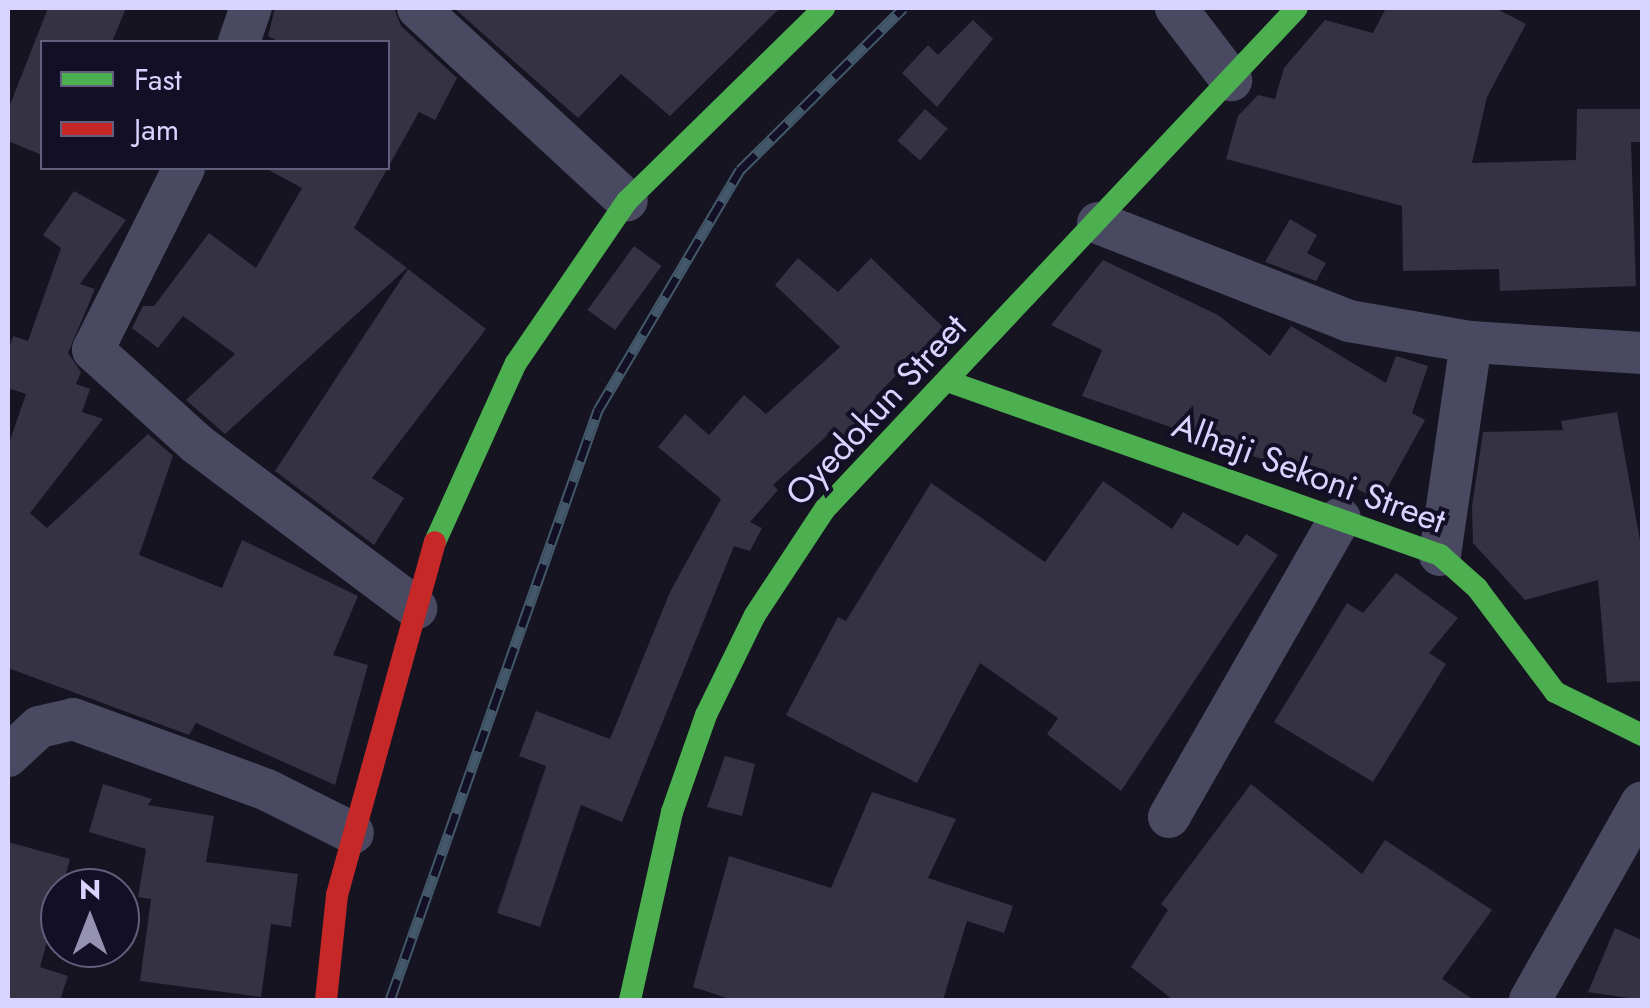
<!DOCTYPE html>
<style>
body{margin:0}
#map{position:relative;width:1650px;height:1008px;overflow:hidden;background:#161421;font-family:Jost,sans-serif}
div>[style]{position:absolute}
.building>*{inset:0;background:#343243;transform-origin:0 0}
.street>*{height:42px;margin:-21px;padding:0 21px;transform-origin:21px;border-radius:21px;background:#4a4962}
.fast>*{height:22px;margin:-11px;padding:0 11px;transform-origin:11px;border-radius:11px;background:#4caf50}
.jam>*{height:22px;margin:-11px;padding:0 11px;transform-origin:11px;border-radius:11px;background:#c62828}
.rail>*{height:11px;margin-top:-5.5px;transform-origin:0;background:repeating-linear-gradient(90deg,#130f26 0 22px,#43596b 0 44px);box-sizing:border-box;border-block:2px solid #43596b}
span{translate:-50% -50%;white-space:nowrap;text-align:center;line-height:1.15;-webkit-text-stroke:8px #130f26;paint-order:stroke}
.street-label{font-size:35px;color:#d9d4ff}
.frame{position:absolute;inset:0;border:10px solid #d9d4ff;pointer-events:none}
.legend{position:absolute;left:40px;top:40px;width:350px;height:130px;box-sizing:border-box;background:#130f26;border:2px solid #625e7d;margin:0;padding:12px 18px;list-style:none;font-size:30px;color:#d9d4ff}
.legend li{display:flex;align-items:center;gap:20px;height:50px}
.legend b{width:50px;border:2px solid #625e7d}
.north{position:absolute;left:40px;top:868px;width:100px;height:100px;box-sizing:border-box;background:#130f26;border:2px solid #625e7d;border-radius:50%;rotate:0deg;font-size:28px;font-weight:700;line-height:40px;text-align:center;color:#d9d4ff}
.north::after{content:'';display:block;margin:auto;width:35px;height:45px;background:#9591b1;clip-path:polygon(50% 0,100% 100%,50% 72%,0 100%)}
</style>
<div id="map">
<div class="building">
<i style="clip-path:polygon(48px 8px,126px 8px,112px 42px,42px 42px,42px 155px,8px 141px,8px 110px)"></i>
<i style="clip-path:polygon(275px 8px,394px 8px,401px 26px,457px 78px,435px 120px,419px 112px,354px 228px,407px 268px,225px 434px,186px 400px,235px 354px,183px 316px,158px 348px,132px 328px,143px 306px,154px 306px,209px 233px,256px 268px,302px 188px,265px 168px,388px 168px,388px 42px,280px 42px,268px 36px)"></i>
<i style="clip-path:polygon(454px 8px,780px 8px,670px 116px,621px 74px,578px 118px)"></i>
<i style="clip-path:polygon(1386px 8px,1495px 8px,1526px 24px,1487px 97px,1472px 163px,1576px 160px,1577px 109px,1640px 109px,1640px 142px,1631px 142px,1636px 286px,1500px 291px,1499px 269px,1403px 271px,1402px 206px,1226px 159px,1238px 116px,1258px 95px,1275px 99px,1284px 68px,1325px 20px,1373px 33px)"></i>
<i style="clip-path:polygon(973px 20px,993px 39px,937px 107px,902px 73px,928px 45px,938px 55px)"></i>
<i style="left:925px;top:109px;width:30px;height:42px;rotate:41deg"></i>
<i style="clip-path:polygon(74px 191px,126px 220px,80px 284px,95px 289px,68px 353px,81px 372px,76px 384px,90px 389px,82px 412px,103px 419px,30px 513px,47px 528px,148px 434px,173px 456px,139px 555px,222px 588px,242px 540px,358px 596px,333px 655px,368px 665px,335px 785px,196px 723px,189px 735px,8px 668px,8px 446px,26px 394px,8px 388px,8px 352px,13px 336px,28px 341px,61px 248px,43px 235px)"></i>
<i style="clip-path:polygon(1290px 219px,1317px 235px,1307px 253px,1326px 263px,1316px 281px,1265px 262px)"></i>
<i style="left:634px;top:246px;width:34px;height:79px;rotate:36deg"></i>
<i style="clip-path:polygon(798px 258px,838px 292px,871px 258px,943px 327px,875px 397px,882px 403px,867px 418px,840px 443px,831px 432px,773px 485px,778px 490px,750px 522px,762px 528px,750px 551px,734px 546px,622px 822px,581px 805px,540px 927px,497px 913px,546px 766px,519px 756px,536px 711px,610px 739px,670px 592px,721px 499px,658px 447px,685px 414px,709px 435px,744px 395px,766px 414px,840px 347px,775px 285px)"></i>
<i style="clip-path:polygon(1103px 260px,1218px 315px,1270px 356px,1291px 326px,1386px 383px,1396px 356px,1428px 366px,1412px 413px,1425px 420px,1380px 501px,1325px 472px,1321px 480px,1082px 396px,1102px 350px,1051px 325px)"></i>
<i style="clip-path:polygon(408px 269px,486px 329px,372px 478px,404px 498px,374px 545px,275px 471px)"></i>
<i style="clip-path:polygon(1617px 412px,1642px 552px,1642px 681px,1607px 683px,1598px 580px,1525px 600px,1473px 543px,1472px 507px,1483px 432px,1563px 430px,1561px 421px)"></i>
<i style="clip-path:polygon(1103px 481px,1172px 529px,1183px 512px,1238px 546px,1246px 534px,1278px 555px,1121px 791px,1047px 734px,1058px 718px,980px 663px,917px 783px,786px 715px,838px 617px,846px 621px,931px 483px,1045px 562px)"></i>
<i style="clip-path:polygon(1396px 573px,1458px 618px,1429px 653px,1446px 664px,1373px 782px,1274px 722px,1347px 603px,1363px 613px)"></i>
<i style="clip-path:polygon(725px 756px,755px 764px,742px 816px,707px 807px)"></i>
<i style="clip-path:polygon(103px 784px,152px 799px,148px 805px,214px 816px,206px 862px,298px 874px,291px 927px,271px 924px,261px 997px,140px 981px,151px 899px,138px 897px,146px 849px,89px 832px)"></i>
<i style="clip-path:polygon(1251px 784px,1362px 874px,1385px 840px,1492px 910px,1442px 979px,1474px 1000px,1173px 1000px,1131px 967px,1168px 910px,1161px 904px)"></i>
<i style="clip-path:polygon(872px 792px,956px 819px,928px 878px,1013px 906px,1004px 933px,967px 921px,943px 1000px,733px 1000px,693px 987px,729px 856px,831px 888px)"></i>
<i style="clip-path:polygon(8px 842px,70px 859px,40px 967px,68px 976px,60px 1000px,8px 1000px)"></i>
<i style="clip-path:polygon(1615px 928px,1642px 940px,1642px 1000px,1588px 992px)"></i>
</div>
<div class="street">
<i style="left:418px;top:8px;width:284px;rotate:42.7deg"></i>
<i style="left:1176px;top:8px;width:91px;rotate:52.6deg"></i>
<i style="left:239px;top:42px;width:36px;rotate:-71deg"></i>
<i style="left:184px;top:168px;width:203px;rotate:116.6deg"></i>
<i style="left:93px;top:350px;width:140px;rotate:42.1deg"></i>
<i style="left:197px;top:444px;width:274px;rotate:36.8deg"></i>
<i style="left:1098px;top:223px;width:269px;rotate:21.3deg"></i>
<i style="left:1349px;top:321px;width:124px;rotate:9.8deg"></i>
<i style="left:1471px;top:342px;width:171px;rotate:3.7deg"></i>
<i style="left:1440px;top:555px;width:215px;rotate:-81.7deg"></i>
<i style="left:8px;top:756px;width:42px;rotate:-43.1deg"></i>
<i style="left:39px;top:727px;width:35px;rotate:-13deg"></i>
<i style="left:73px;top:719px;width:207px;rotate:20.1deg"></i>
<i style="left:267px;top:790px;width:96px;rotate:26.6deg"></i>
<i style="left:1169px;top:817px;width:344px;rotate:-60.2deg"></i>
<i style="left:1530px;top:1000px;width:227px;rotate:-60.5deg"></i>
</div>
<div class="fast">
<i style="left:950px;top:382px;width:520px;rotate:19.45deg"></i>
<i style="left:1440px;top:555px;width:50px;rotate:41.7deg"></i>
<i style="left:1477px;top:588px;width:130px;rotate:53.1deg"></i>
<i style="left:1555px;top:692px;width:97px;rotate:26.3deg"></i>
<i style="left:435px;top:542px;width:196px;rotate:-65.7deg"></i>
<i style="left:516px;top:363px;width:196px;rotate:-55.6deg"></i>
<i style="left:627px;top:201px;width:276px;rotate:-44.4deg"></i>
<i style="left:630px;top:1000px;width:193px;rotate:-77.4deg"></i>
<i style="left:672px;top:812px;width:103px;rotate:-70.7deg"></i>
<i style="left:706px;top:715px;width:111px;rotate:-63.9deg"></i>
<i style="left:755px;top:615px;width:127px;rotate:-56.6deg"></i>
<i style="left:825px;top:509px;width:688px;rotate:-46.71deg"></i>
</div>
<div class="jam">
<i style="left:326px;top:1000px;width:106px;rotate:-84deg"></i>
<i style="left:337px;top:895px;width:366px;rotate:-74.5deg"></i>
</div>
<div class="rail">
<i style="left:390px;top:1000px;width:626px;rotate:-70.58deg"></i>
<i style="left:598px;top:410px;width:279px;rotate:-59.4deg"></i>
<i style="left:740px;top:170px;width:230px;rotate:-44.8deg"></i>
</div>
<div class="street-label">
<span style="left:876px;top:410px;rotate:-47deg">Oyedokun Street</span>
<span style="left:1309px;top:473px;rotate:20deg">Alhaji Sekoni Street</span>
</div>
<div class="frame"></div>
<ul class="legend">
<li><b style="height:12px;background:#4caf50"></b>Fast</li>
<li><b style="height:12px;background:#c62828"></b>Jam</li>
</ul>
<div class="north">N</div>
</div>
